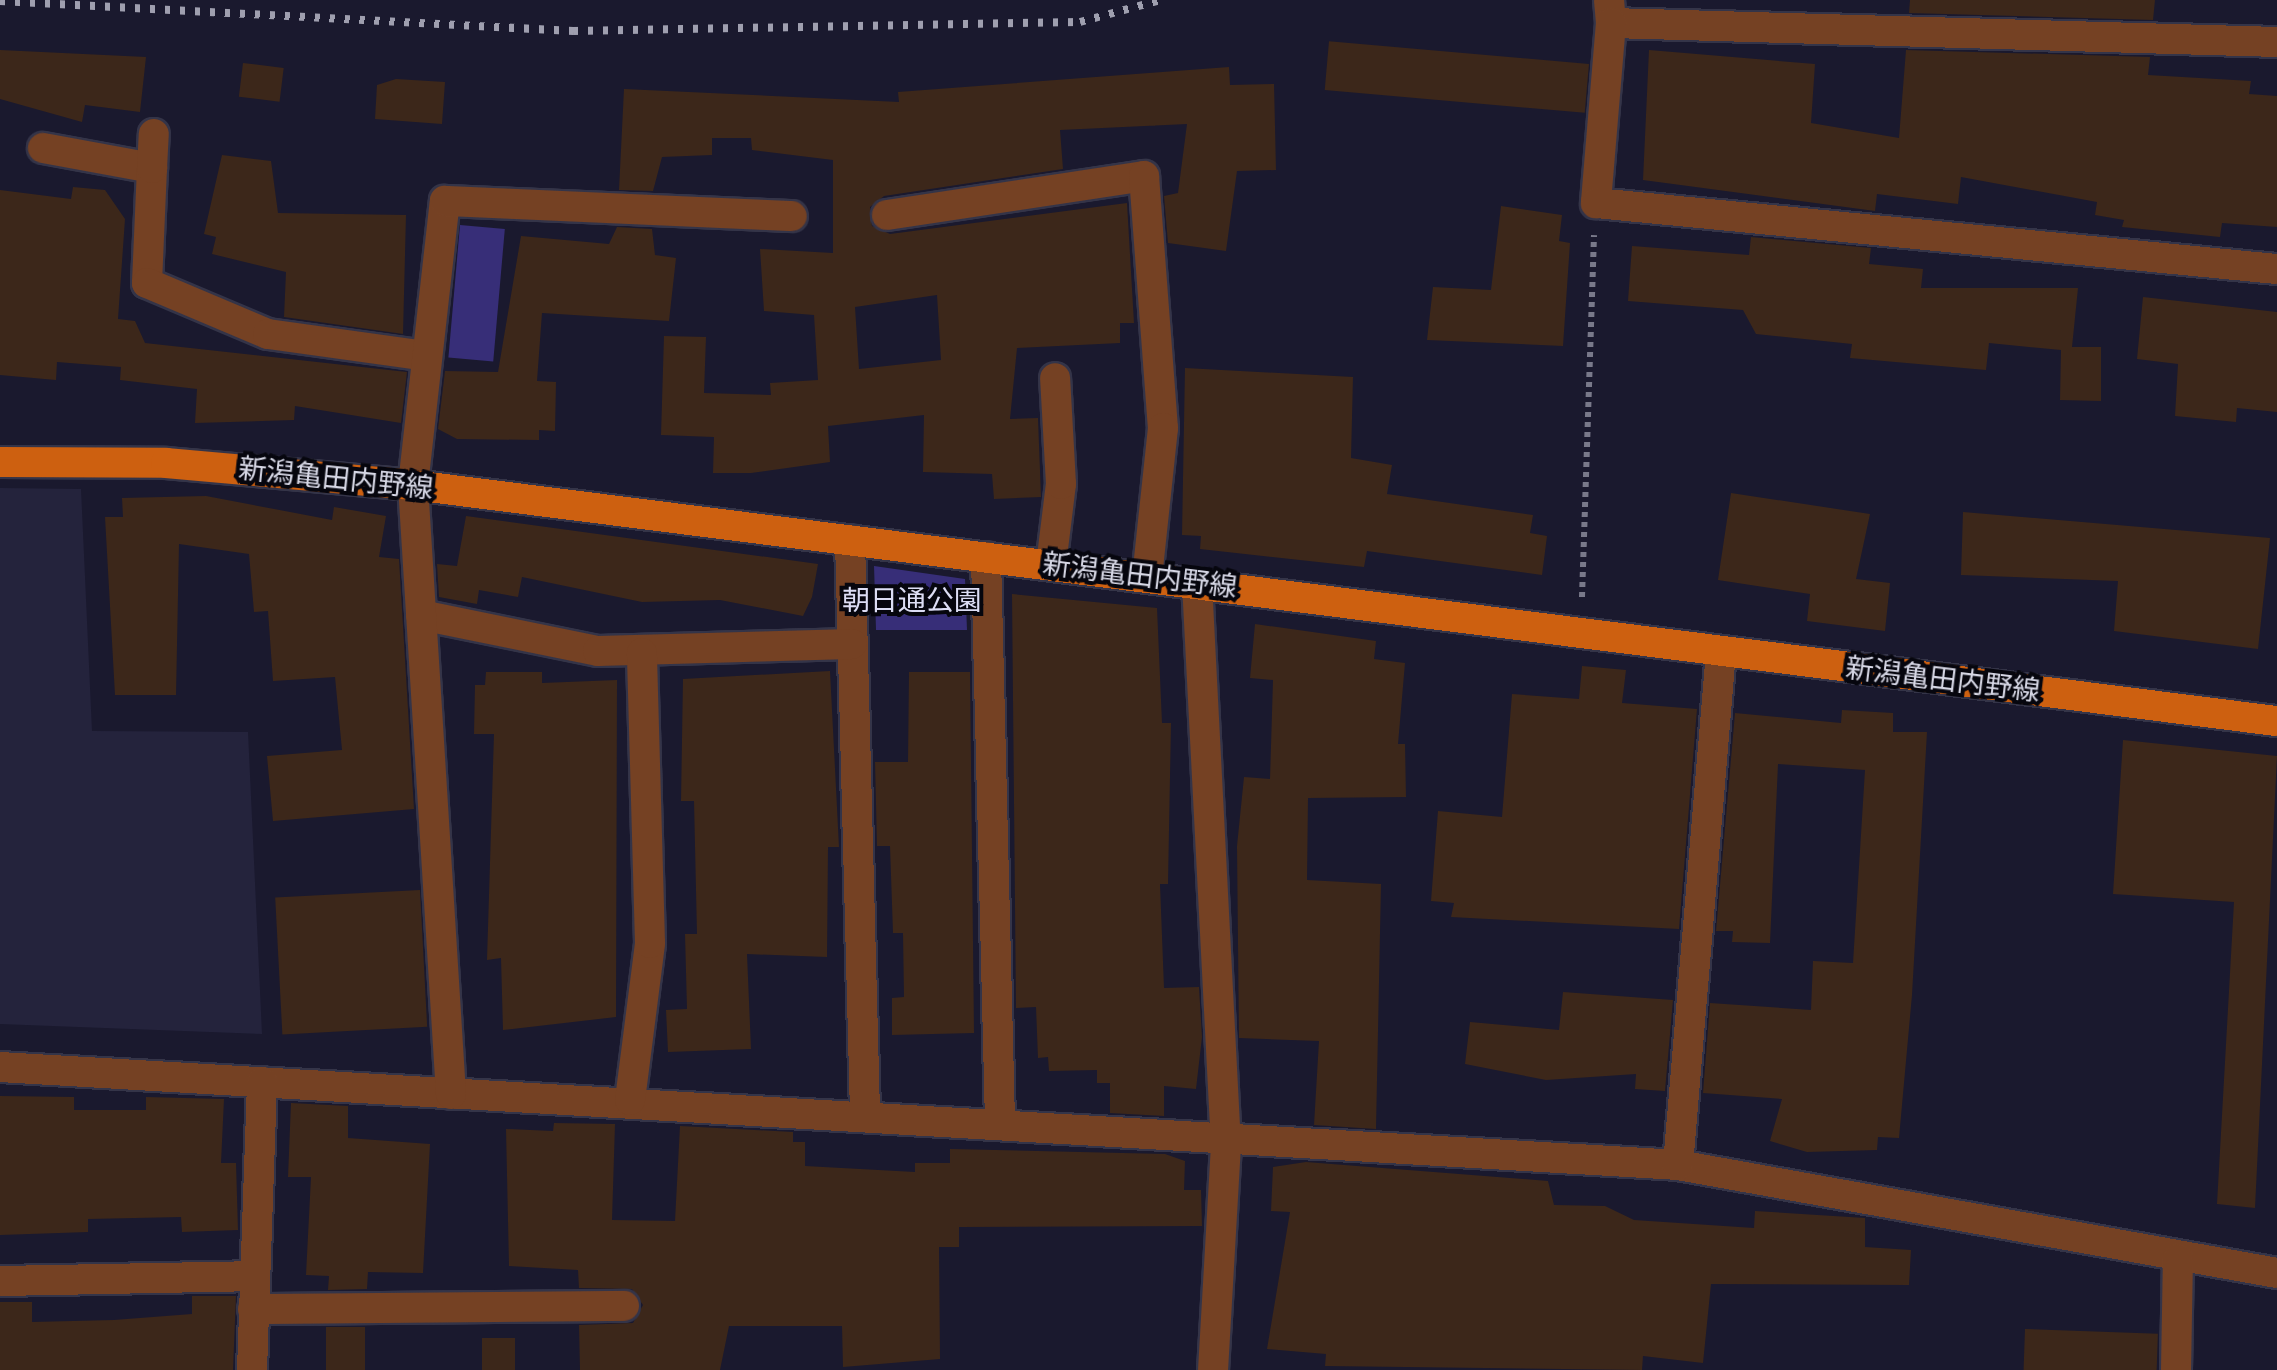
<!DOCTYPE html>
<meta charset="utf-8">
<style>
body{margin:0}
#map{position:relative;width:2277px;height:1370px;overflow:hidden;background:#1a192e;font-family:Karla,"Noto Sans JP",sans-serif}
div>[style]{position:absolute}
.built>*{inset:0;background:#24233c}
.green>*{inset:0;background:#372e78;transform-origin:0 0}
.building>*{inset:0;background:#3c271a;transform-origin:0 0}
.path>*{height:6px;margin-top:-3px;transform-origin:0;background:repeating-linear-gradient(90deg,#79798a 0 5px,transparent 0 10px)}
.roads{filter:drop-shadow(2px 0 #343448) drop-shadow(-2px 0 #343448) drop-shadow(0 2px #343448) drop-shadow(0 -2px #343448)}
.street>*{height:30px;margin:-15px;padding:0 15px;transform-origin:15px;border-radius:15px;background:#754123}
.primary>*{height:30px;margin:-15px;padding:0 15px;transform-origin:15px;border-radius:15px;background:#cd6010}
.rail>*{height:8px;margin-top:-4px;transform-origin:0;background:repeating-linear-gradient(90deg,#9f9faf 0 5px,transparent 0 15px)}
span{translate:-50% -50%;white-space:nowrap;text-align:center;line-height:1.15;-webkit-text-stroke:8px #06060e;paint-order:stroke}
.street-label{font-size:28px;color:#d6d7e5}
.park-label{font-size:28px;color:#dcddf4}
</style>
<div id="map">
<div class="built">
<i style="clip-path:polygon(0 488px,81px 489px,92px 731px,248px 732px,262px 1034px,0 1024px)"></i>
</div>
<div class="green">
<i style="left:460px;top:225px;width:45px;height:133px;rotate:5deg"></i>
<i style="clip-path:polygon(874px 566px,965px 579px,967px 630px,876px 630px)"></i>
</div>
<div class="building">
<i style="clip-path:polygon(1910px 0,2155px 0,2153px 20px,1909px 13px)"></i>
<i style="clip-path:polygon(0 50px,146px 57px,140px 112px,85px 105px,82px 122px,0 99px)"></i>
<i style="clip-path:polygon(1649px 50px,1815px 64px,1811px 123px,1899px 138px,1906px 50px,2150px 57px,2148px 75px,2251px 81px,2249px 94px,2277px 96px,2277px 227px,2222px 223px,2220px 237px,2122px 227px,2124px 220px,2095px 215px,2097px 202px,1961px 177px,1958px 204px,1877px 194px,1875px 211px,1643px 180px)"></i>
<i style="left:243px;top:63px;width:41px;height:34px;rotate:7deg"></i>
<i style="left:1589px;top:64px;width:49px;height:261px;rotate:95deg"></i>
<i style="clip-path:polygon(evenodd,1229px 67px,1230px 85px,1274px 84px,1276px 170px,1237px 171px,1226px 251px,1168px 243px,1164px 196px,1178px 193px,1187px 124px,1060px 130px,1063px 169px,884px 196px,870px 207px,872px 226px,890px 234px,1127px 203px,1134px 323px,1120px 323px,1120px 343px,1017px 348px,1010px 419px,1038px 418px,1041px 497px,994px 499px,992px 474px,923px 472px,924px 415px,828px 426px,830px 462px,751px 473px,713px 473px,714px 437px,661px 435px,664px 336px,706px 337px,704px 393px,771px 395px,770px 383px,818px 380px,814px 315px,764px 311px,760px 249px,833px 253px,833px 160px,752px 150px,751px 138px,712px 138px,712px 155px,662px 157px,653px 191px,619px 190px,624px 89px,899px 102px,898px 92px,1229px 67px,937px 295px,941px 360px,859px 369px,855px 307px,937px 295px)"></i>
<i style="clip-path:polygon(396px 79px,445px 82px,442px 124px,375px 119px,377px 85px)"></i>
<i style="clip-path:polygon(222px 155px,271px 161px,278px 213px,406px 215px,403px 334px,284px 317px,286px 272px,212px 254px,216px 237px,204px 234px)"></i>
<i style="clip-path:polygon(73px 187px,105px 190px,125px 219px,118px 319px,135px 321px,145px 343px,407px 372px,401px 423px,295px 406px,294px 420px,195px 423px,197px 389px,120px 380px,121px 367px,57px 362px,56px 380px,0 375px,0 190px,71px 199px)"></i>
<i style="clip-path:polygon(1501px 206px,1562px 215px,1559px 241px,1570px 243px,1563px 346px,1427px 340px,1433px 287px,1491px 290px)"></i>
<i style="clip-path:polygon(617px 227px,652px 229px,655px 255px,676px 258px,669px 321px,542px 313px,537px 381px,556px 382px,555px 431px,539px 430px,539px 440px,457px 439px,438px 429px,445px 371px,498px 372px,521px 236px,609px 244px)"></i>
<i style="clip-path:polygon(1751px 237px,1871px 248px,1869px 264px,1923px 269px,1921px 288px,2078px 288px,2072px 347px,2101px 347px,2101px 401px,2060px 400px,2061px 350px,1989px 343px,1986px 370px,1850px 358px,1852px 344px,1756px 334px,1743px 310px,1628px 301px,1632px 246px,1749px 255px)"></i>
<i style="clip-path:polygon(2143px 297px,2277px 312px,2277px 412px,2237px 408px,2236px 422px,2175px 416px,2178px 364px,2137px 359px)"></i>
<i style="clip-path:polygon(1185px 368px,1353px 377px,1351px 458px,1392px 465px,1387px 494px,1533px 515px,1530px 533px,1547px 536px,1542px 575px,1367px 551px,1364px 567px,1200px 549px,1201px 536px,1182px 535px)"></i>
<i style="clip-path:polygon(1731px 493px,1870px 514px,1856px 579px,1890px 583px,1885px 631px,1807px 621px,1810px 594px,1718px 580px)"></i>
<i style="clip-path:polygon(206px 496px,332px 520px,334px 507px,386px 516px,379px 557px,399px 559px,414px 809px,273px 821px,267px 756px,342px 750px,335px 677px,273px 681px,268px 611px,254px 612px,249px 554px,179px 544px,176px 695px,115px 695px,105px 517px,123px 517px,122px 498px)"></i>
<i style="clip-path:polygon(1963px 512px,2270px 538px,2258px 649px,2114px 631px,2118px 581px,1961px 575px)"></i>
<i style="clip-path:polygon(466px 516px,818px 564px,812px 597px,803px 616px,720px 600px,642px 602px,522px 577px,518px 597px,479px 590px,477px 604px,439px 597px,437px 564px,457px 566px)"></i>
<i style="clip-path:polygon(1012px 594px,1157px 608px,1162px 723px,1171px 723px,1168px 884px,1160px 884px,1164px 988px,1199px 987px,1202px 1037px,1196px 1089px,1164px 1086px,1164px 1116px,1110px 1113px,1110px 1083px,1097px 1083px,1097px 1070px,1049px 1071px,1048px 1057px,1038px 1058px,1036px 1007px,1016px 1008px)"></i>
<i style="clip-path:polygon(1255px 624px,1376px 641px,1374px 659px,1405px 663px,1398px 744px,1405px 744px,1406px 797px,1308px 798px,1307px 880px,1381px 884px,1376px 1129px,1314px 1125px,1319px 1041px,1239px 1038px,1237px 846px,1244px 777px,1270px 779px,1273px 680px,1250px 678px)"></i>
<i style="clip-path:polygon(1582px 666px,1626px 670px,1622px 703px,1697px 709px,1679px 929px,1451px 917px,1454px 903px,1431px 901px,1438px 811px,1502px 817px,1512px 694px,1579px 699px)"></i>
<i style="clip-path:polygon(830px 671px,839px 847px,828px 847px,827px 957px,747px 954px,751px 1049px,668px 1052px,666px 1010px,687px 1009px,685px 934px,697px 934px,694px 801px,681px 801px,683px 679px)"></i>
<i style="clip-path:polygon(486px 672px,542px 672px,542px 683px,617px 680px,616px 1017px,503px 1030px,501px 958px,487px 960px,494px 734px,474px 734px,475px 685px,485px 685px)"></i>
<i style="clip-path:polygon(909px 672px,970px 672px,974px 1033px,892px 1035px,892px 998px,904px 997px,903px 933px,893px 933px,890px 846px,877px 846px,875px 762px,908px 762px)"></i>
<i style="clip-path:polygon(1842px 710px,1893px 713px,1893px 732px,1927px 732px,1912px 995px,1899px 1138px,1878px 1137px,1877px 1150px,1807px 1152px,1770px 1141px,1782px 1099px,1703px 1093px,1710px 1003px,1811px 1010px,1813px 961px,1853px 963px,1865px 770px,1778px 764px,1770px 943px,1732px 942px,1733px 931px,1716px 931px,1735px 713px,1841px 723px)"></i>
<i style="clip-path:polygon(2123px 740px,2277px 756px,2255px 1208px,2217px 1204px,2234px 902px,2113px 894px)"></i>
<i style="left:420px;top:890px;width:137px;height:145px;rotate:87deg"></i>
<i style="clip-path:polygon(1563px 992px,1673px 1000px,1665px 1091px,1635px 1089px,1636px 1074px,1546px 1080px,1465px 1064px,1470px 1022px,1559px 1030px)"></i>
<i style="clip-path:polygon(0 1096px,74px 1097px,74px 1110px,146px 1110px,146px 1097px,224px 1099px,221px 1163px,236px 1163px,238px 1230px,182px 1232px,181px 1217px,88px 1219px,88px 1232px,0 1235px)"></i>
<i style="clip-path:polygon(291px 1103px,348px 1106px,348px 1138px,430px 1144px,423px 1273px,368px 1272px,367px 1289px,328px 1290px,329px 1276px,306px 1275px,311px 1177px,288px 1177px)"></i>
<i style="clip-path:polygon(554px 1123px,615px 1124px,612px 1220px,675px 1221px,680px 1126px,793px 1132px,793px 1142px,805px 1142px,805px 1166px,915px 1172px,915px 1163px,950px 1163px,950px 1149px,1165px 1154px,1185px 1161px,1184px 1190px,1201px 1190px,1202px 1226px,959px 1227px,959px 1247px,939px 1247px,940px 1359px,843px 1367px,842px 1326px,729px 1326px,720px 1370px,580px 1370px,579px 1325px,633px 1323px,643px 1305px,632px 1289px,579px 1288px,578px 1270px,509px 1266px,506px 1129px,553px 1131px)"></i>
<i style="clip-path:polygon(1306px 1162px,1548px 1181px,1554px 1205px,1605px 1206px,1634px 1220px,1754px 1228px,1755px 1211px,1865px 1218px,1865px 1247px,1911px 1250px,1909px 1285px,1711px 1284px,1703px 1363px,1643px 1356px,1642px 1370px,1325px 1366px,1326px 1354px,1267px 1349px,1290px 1212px,1271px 1211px,1273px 1167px)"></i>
<i style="clip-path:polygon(192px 1296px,236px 1296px,233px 1370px,0 1370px,0 1302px,32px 1302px,32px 1322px,114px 1320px,192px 1314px)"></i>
<i style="left:326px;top:1327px;width:39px;height:43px"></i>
<i style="left:2025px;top:1329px;width:133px;height:41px;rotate:2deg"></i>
<i style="left:482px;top:1338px;width:33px;height:32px"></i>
</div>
<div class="path">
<i style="left:1582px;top:597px;width:362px;rotate:-88.1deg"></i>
</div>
<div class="roads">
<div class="street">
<i style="left:1609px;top:0;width:23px;rotate:85deg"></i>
<i style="left:1611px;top:23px;width:666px;rotate:1.63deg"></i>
<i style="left:1611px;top:23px;width:181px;rotate:94.8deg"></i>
<i style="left:1596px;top:203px;width:684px;rotate:5.54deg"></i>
<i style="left:43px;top:148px;width:111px;rotate:10.4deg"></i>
<i style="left:152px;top:168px;width:115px;rotate:92.5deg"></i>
<i style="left:147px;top:283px;width:131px;rotate:22.9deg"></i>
<i style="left:268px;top:334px;width:160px;rotate:7.9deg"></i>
<i style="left:152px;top:168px;width:34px;rotate:-87deg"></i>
<i style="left:887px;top:215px;width:260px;rotate:-8.6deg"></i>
<i style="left:1144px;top:176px;width:253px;rotate:85.7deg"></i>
<i style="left:1163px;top:428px;width:150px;rotate:96.1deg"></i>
<i style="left:850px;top:540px;width:572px;rotate:88.5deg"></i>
<i style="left:986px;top:557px;width:566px;rotate:88.58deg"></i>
<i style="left:1051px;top:565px;width:82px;rotate:-83deg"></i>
<i style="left:1061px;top:484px;width:106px;rotate:-93.2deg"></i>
<i style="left:1197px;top:583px;width:563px;rotate:87.05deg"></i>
<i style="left:1226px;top:1145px;width:225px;rotate:93.3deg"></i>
<i style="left:421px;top:615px;width:181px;rotate:11.5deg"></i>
<i style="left:598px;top:651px;width:254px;rotate:-1.6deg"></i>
<i style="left:0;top:1067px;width:1681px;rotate:3.34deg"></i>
<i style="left:1678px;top:1165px;width:609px;rotate:10.22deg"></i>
<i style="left:451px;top:1094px;width:610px;rotate:-93.57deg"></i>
<i style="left:413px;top:485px;width:286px;rotate:-83.6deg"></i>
<i style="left:445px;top:201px;width:347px;rotate:2.5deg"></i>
<i style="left:630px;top:1100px;width:158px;rotate:-82.7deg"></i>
<i style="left:650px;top:943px;width:290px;rotate:-91.6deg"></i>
<i style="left:1678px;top:1165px;width:515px;rotate:-85.21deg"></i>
<i style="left:0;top:1281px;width:253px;rotate:-1.1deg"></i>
<i style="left:253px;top:1309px;width:371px;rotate:-0.5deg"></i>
<i style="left:252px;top:1370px;width:288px;rotate:-88deg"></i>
<i style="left:2176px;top:1370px;width:111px;rotate:-89deg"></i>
</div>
<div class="primary">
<i style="left:0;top:462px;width:166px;rotate:0.3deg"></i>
<i style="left:166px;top:463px;width:248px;rotate:5.1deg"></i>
<i style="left:413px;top:485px;width:1879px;rotate:7.22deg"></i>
</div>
</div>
<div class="rail">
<i style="left:0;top:1px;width:574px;rotate:3deg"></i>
<i style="left:573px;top:31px;width:507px;rotate:-1.02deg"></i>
<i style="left:1080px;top:22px;width:84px;rotate:-15.2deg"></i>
</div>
<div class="street-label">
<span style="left:336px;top:479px;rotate:6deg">新潟亀田内野線</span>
<span style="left:1140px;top:576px;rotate:7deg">新潟亀田内野線</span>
<span style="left:1943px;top:680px;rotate:7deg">新潟亀田内野線</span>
</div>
<div class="park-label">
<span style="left:912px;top:601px">朝日通公園</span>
</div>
</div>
